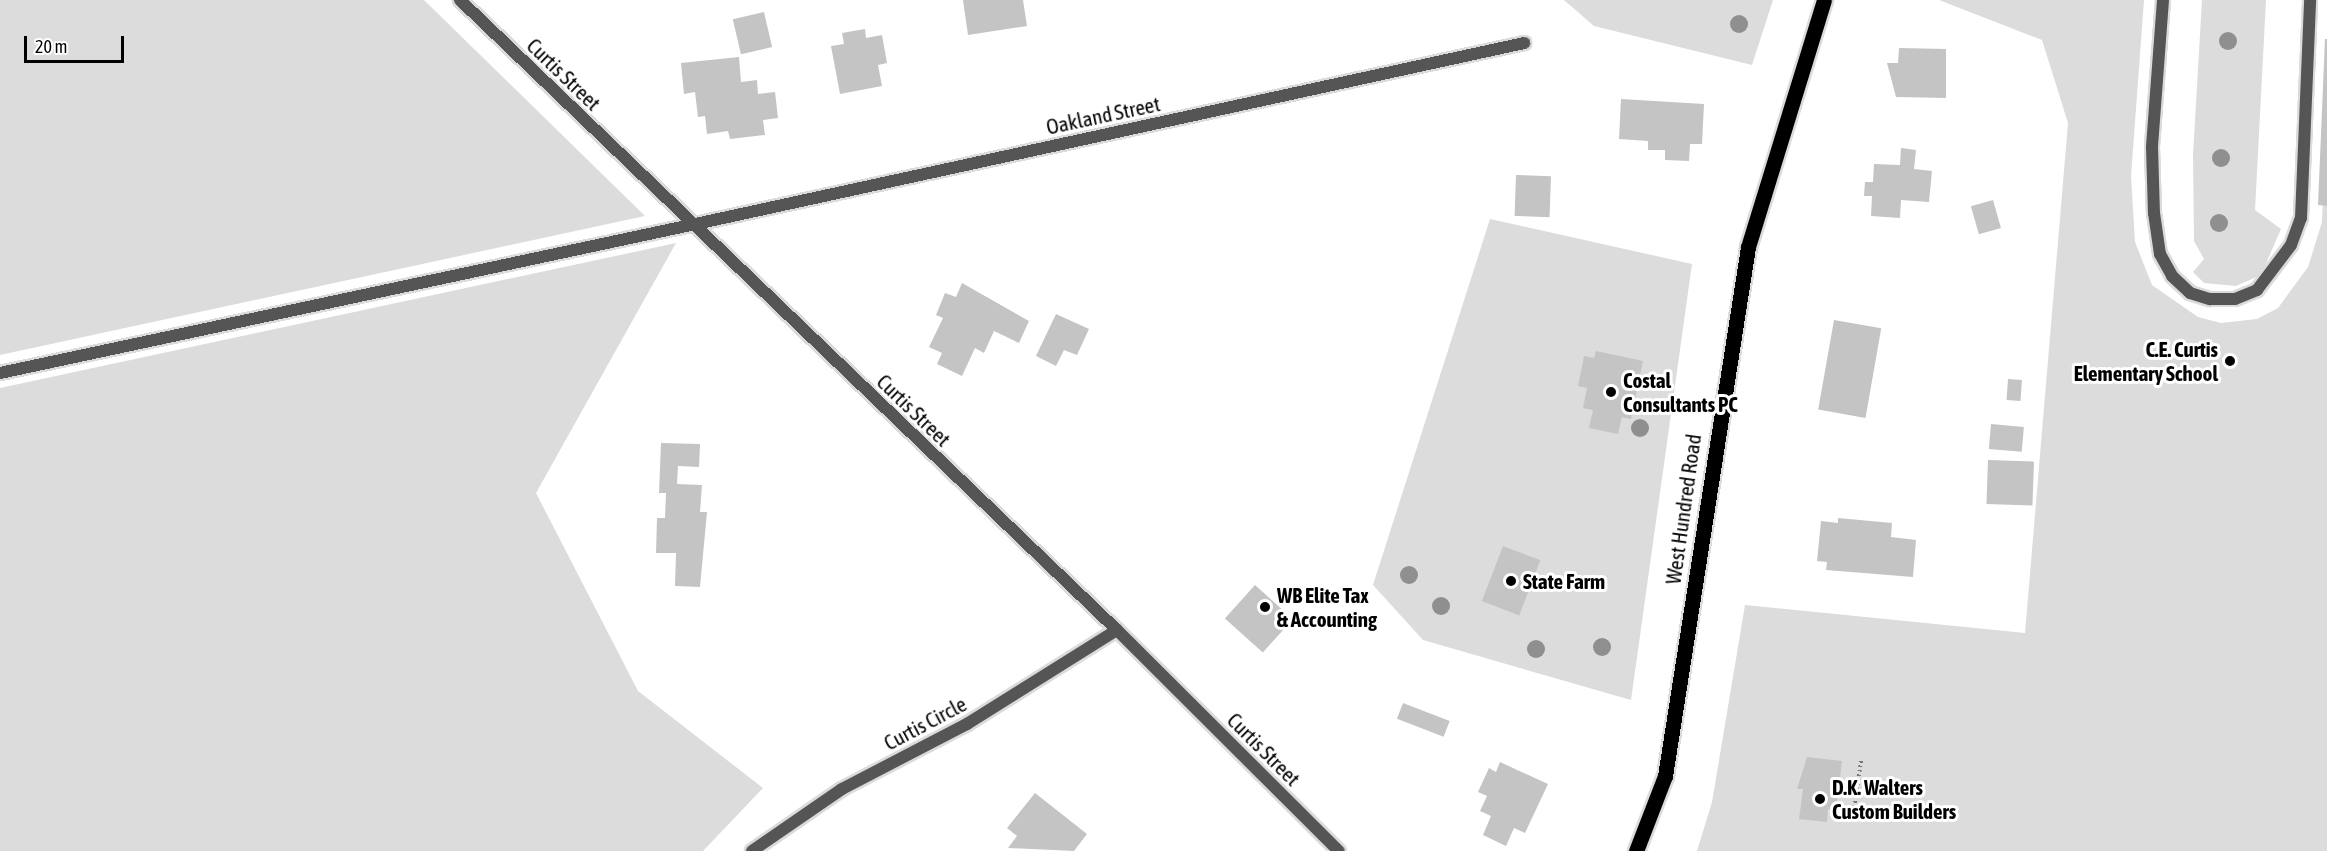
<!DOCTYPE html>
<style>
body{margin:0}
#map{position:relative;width:2327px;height:851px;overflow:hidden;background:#fff;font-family:"Asap Condensed",sans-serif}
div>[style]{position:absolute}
.green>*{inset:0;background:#dcdcdc}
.building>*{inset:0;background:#c4c4c4;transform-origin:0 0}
.path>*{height:4px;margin-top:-2px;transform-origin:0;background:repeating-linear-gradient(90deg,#777 0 1.5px,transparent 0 4.5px)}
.roads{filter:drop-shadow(2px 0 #dbdbdb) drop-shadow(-2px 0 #dbdbdb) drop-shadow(0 2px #dbdbdb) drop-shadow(0 -2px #dbdbdb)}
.service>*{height:12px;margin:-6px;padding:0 6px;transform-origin:6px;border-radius:6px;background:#555}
.minor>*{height:12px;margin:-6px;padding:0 6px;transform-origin:6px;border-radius:6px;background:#555}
.tertiary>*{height:12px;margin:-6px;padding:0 6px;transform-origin:6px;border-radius:6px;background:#555}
.primary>*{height:15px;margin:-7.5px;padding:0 7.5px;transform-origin:7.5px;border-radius:7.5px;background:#000}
.trees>*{width:18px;height:18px;margin:-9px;border-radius:50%;background:#8f8f8f}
.dots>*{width:16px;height:16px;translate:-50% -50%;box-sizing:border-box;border:3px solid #fff;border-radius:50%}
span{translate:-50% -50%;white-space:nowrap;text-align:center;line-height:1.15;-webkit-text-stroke:6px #fff;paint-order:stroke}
.street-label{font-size:21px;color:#000}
.poi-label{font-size:21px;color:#000;font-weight:700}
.right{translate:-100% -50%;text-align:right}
.left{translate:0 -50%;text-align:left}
.scale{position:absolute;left:24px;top:36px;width:100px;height:27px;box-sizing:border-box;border:3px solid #000;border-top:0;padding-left:8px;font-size:18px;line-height:21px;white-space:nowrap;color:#000;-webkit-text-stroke:4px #fff;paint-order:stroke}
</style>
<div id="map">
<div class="green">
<i style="clip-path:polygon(0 0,424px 0,645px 216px,0 355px)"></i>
<i style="clip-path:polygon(1564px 0,1773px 0,1752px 65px,1594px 26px)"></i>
<i style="clip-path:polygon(1939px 0,2144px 0,2131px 176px,2135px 242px,2152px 285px,2198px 317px,2221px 323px,2257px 319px,2278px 308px,2308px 267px,2322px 222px,2327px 100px,2327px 851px,1697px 851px,1712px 802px,1745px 605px,2025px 633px,2068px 123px,2042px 40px)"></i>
<i style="clip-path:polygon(2202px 0,2266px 0,2255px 210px,2281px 229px,2261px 275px,2236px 286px,2204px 283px,2193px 272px,2204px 259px,2194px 241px,2193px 155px)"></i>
<i style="clip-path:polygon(1490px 219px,1692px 264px,1631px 700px,1423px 640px,1373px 585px)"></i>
<i style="clip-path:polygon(676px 243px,536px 493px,638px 691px,763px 788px,703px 851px,0 851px,0 388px)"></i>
</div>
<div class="building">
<i style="clip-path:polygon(963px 0,1023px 0,1027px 26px,968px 35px)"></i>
<i style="left:764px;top:12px;width:36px;height:32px;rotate:77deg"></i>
<i style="clip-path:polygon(865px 29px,866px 38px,882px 35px,887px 63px,878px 65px,882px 86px,840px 94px,831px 46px,844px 44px,842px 33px)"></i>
<i style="clip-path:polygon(2325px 39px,2327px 39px,2327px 206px,2318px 205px)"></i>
<i style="clip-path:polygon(1899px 48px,1946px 49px,1946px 98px,1896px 97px,1887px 63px,1898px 63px)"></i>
<i style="clip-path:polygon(739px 57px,741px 82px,757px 80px,758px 94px,775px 92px,778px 118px,763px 120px,765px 135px,730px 139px,728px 131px,707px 134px,705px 116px,698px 117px,695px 92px,684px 94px,681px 63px)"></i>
<i style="clip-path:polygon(1621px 99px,1704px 104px,1702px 144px,1690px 144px,1689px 161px,1665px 160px,1665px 150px,1648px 150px,1648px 141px,1619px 139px)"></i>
<i style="clip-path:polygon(1901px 148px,1916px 150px,1914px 169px,1932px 171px,1929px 202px,1901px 200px,1900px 218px,1871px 216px,1872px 196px,1864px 196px,1865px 182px,1873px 182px,1874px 164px,1900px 165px)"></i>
<i style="left:1516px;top:175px;width:35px;height:41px;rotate:2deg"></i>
<i style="left:1993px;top:200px;width:29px;height:23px;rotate:74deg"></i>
<i style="clip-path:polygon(962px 283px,1029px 321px,1019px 343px,994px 331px,984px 353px,975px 348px,962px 376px,937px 364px,942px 353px,929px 347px,943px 318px,936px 315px,945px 293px,956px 297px)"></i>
<i style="clip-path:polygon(1056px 314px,1089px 329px,1077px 355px,1064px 350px,1056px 366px,1036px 356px)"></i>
<i style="left:1834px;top:320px;width:48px;height:91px;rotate:10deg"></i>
<i style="clip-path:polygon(1596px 351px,1643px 361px,1631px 419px,1622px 417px,1618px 434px,1589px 428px,1593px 410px,1583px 408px,1587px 388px,1578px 386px,1584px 356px,1594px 358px)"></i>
<i style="left:2008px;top:379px;width:14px;height:21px;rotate:4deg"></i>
<i style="left:1991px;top:424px;width:33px;height:25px;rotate:5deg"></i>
<i style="clip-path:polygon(661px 443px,700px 444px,699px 467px,678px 466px,677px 484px,702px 485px,700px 512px,707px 512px,700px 587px,675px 586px,676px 553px,656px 553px,657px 518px,665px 518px,666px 493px,659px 493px)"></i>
<i style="left:1988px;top:460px;width:46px;height:44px;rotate:2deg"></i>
<i style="clip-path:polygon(1838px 518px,1892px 523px,1891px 537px,1916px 540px,1913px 577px,1826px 570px,1827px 562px,1817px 561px,1821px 521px,1838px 523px)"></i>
<i style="left:1503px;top:546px;width:40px;height:59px;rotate:21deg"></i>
<i style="left:1255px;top:585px;width:51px;height:45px;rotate:42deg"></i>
<i style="left:1403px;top:703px;width:50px;height:17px;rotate:21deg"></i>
<i style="clip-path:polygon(1807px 757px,1842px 761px,1836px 811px,1828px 809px,1827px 822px,1799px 819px,1803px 789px,1797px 789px)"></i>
<i style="clip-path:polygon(1500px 762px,1548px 784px,1525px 833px,1514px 828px,1506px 846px,1483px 835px,1491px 816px,1480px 811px,1487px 796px,1478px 792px,1489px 768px,1496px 772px)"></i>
<i style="clip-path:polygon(1035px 793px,1087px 834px,1074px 851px,1008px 848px,1017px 836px,1007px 828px)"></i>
</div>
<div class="path">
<i style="left:1853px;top:816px;width:56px;rotate:-81.7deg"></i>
</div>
<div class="roads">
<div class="service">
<i style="left:2163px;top:0;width:147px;rotate:94.3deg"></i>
<i style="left:2152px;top:147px;width:66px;rotate:88.3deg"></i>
<i style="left:2154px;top:213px;width:41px;rotate:81.7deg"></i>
<i style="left:2160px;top:254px;width:25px;rotate:61deg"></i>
<i style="left:2172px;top:276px;width:25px;rotate:43deg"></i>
<i style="left:2190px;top:293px;width:21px;rotate:17deg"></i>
<i style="left:2210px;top:299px;width:25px"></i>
<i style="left:2235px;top:299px;width:24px;rotate:-22deg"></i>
<i style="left:2257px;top:290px;width:56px;rotate:-52.9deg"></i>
<i style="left:2291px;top:245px;width:29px;rotate:-70deg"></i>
<i style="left:2301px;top:218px;width:218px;rotate:-87.6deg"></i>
<i style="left:0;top:373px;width:707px;rotate:-12.09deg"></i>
</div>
<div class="minor">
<i style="left:691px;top:225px;width:853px;rotate:-12.32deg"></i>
<i style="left:752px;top:851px;width:109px;rotate:-34.6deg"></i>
<i style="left:842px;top:789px;width:141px;rotate:-27.5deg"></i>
<i style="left:967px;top:724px;width:177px;rotate:-32.1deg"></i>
</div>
<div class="tertiary">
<i style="left:460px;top:0;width:910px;rotate:43.8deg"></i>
<i style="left:1117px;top:630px;width:313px;rotate:44.9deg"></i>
</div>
<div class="primary">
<i style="left:1636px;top:851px;width:80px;rotate:-68.9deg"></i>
<i style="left:1665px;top:776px;width:535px;rotate:-81.08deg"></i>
<i style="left:1748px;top:247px;width:258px;rotate:-72.9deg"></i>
</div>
</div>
<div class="trees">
<i style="left:1739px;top:24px"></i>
<i style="left:2228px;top:41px"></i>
<i style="left:2221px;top:158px"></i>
<i style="left:2219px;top:223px"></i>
<i style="left:1640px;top:428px"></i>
<i style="left:1409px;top:575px"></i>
<i style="left:1441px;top:606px"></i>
<i style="left:1602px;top:647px"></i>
<i style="left:1536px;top:649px"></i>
</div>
<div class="dots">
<i style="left:2230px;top:361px;background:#000"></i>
<i style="left:1611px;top:392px;background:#000"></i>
<i style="left:1511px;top:581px;background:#000"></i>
<i style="left:1265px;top:607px;background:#000"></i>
<i style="left:1820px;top:799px;background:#000"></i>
</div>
<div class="street-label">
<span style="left:564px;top:74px;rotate:44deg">Curtis Street</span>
<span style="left:1103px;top:115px;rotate:-12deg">Oakland Street</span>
<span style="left:914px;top:410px;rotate:44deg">Curtis Street</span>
<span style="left:1683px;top:509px;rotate:-82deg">West Hundred Road</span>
<span style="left:925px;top:723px;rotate:-28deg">Curtis Circle</span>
<span style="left:1264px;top:749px;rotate:45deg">Curtis Street</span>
</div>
<div class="poi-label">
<span class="right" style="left:2218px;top:361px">C.E. Curtis<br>Elementary School</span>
<span class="left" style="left:1623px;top:392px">Costal<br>Consultants PC</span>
<span class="left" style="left:1523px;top:581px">State Farm</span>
<span class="left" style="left:1277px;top:607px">WB Elite Tax<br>&amp; Accounting</span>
<span class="left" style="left:1832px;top:799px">D.K. Walters<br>Custom Builders</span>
</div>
<div class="scale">20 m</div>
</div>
